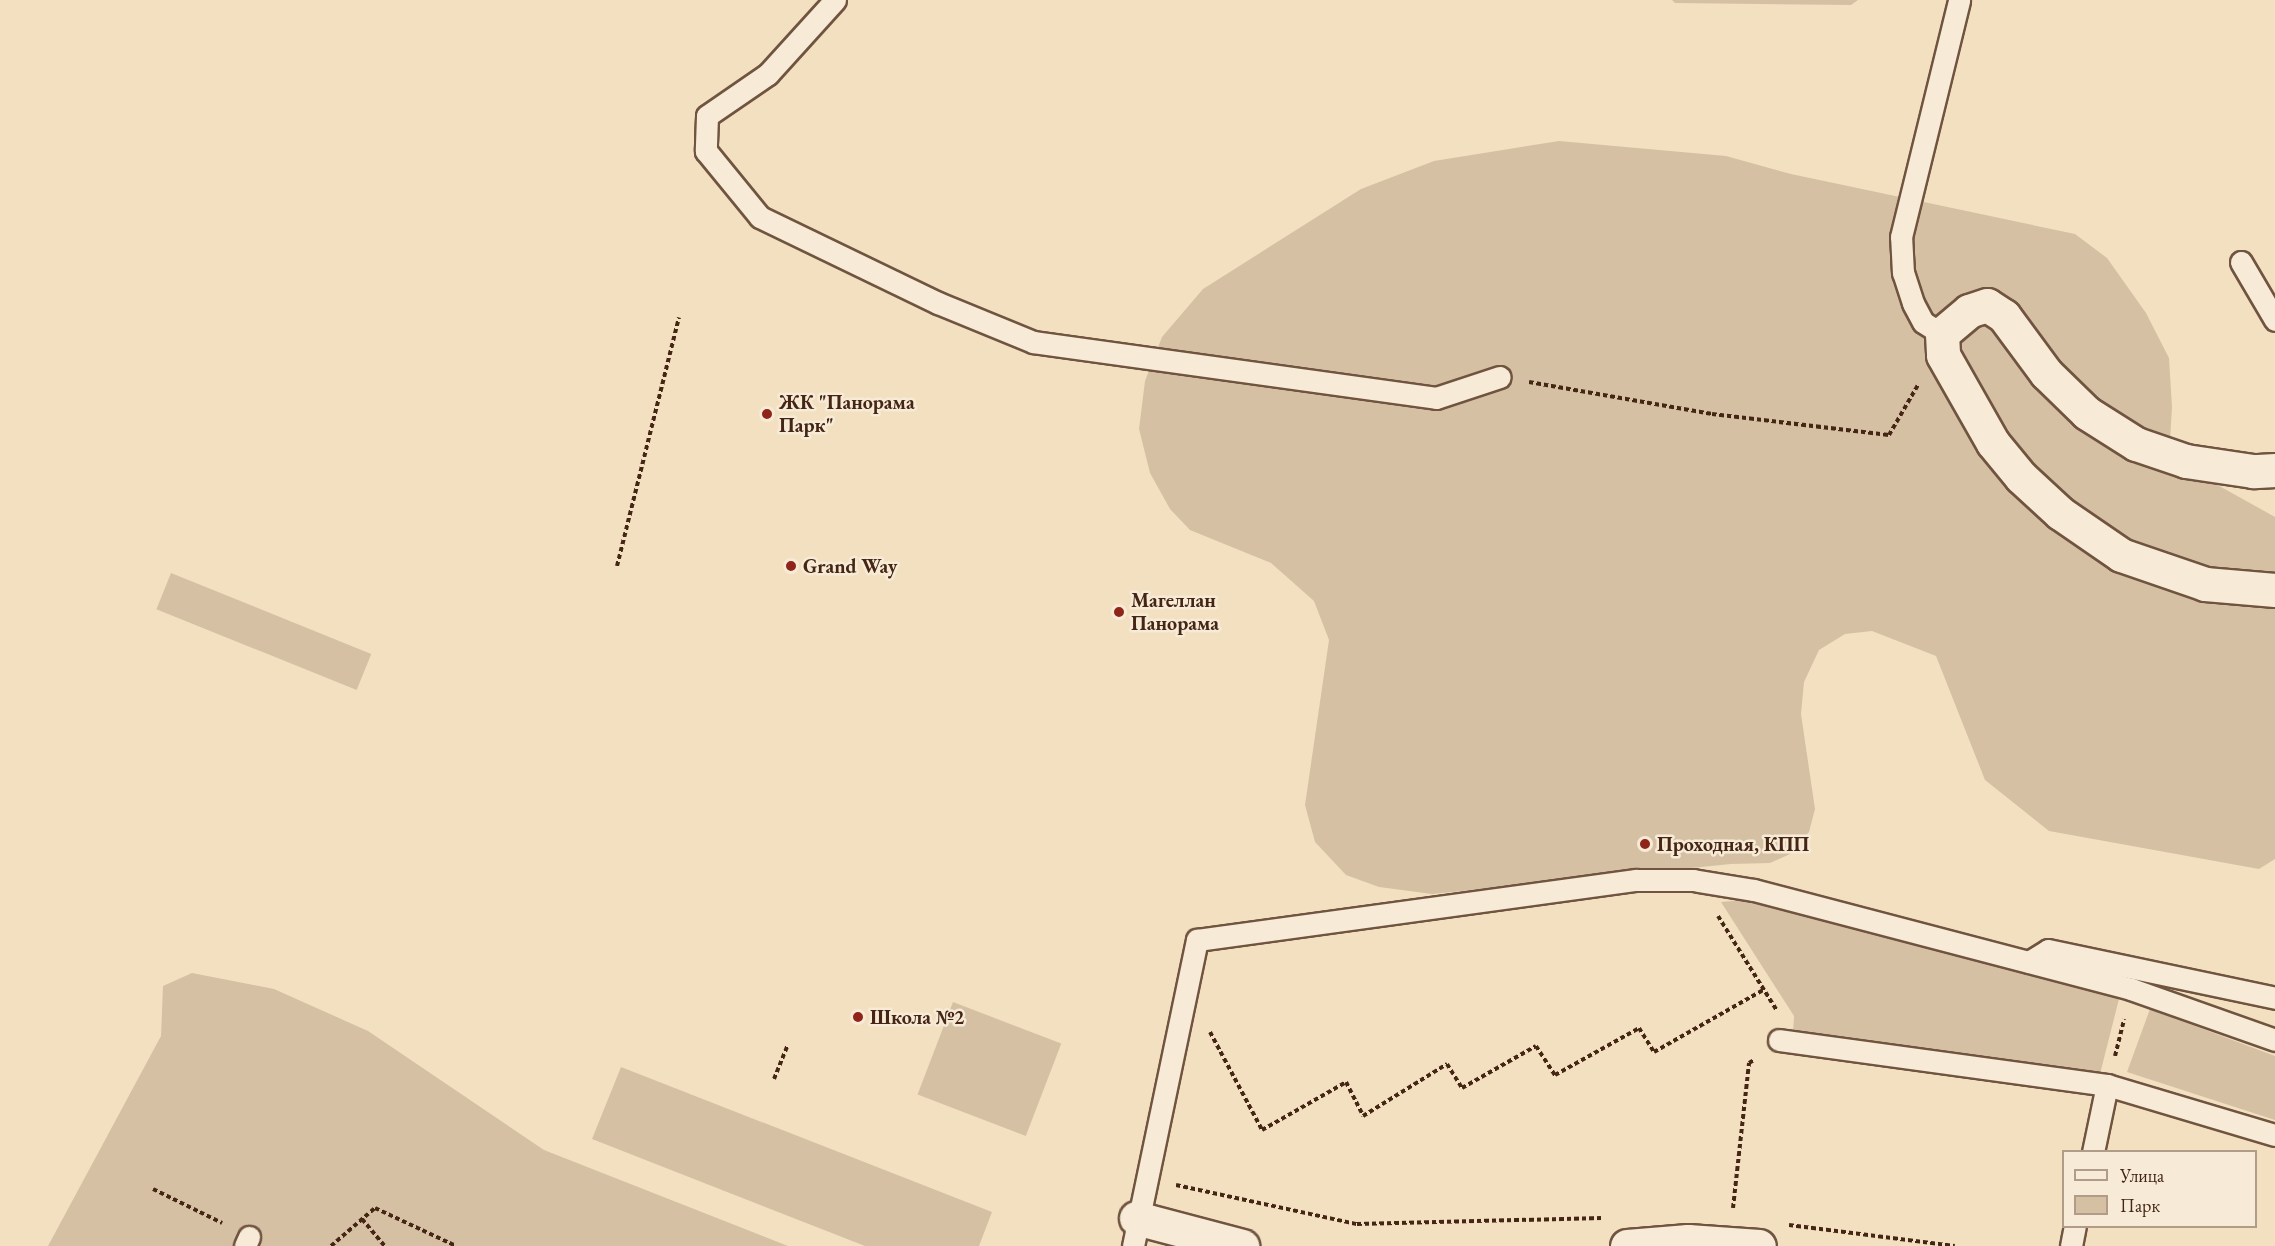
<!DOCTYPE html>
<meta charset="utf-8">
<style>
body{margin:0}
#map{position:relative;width:2275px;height:1246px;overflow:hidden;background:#f2e0c1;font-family:"EB Garamond",serif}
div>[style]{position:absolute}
.green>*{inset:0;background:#d5c0a4;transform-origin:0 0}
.path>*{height:4px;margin-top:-2px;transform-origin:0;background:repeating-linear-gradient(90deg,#452615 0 4.5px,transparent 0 7.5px)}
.roads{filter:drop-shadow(2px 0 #705440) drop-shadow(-2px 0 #705440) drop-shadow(0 2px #705440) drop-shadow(0 -2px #705440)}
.service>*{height:21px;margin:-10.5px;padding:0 10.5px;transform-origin:10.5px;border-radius:10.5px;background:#f7ebd7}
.minor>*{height:33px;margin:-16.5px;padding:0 16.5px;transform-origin:16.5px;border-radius:16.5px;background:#f7ebd7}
.tertiary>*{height:33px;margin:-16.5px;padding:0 16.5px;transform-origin:16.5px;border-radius:16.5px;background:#f7ebd7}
.dots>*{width:16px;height:16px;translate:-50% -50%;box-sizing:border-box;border:3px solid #f7ebd7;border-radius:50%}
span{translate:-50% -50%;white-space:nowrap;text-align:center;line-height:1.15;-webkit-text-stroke:5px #f7ebd7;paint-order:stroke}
.poi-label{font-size:20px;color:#452615;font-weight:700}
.left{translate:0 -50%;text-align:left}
.legend{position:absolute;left:2062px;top:1150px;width:195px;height:78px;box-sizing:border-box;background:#f7ebd7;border:2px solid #b09c89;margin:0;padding:8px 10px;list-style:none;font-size:18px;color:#452615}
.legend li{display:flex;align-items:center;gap:12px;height:30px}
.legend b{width:30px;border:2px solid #b09c89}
</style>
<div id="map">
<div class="green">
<i style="clip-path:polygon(1672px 0,1858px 0,1851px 5px,1675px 3px)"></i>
<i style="clip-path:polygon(1559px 141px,1726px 156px,1791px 174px,2075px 234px,2107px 258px,2146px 313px,2169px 358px,2172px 407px,2169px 458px,2275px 517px,2275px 859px,2259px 869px,2049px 831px,1985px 780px,1936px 656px,1872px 631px,1845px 634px,1819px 650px,1804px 682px,1801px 714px,1815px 809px,1809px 832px,1790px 854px,1770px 863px,1731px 864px,1432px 894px,1379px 887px,1346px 875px,1315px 842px,1305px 805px,1329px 640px,1314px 601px,1271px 563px,1190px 530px,1170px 509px,1150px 473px,1139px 429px,1145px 381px,1162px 337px,1203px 289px,1361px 189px,1434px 161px)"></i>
<i style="left:171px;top:573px;width:216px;height:39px;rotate:22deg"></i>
<i style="clip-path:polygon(1753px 899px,2120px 995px,2100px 1074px,1793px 1033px,1794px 1016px,1721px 902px)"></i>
<i style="clip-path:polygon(192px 973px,274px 989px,368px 1031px,544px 1150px,788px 1246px,48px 1246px,161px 1036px,163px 986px)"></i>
<i style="left:953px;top:1002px;width:116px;height:99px;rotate:21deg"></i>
<i style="clip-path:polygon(2150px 1009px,2275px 1056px,2275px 1120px,2127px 1072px)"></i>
<i style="clip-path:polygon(621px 1067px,992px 1212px,979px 1246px,865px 1246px,592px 1139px)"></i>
</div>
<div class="path">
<i style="left:1529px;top:382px;width:186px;rotate:9.9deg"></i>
<i style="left:1712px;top:414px;width:178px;rotate:6.8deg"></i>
<i style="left:1889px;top:435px;width:58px;rotate:-59.9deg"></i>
<i style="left:617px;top:566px;width:256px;rotate:-76deg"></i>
<i style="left:1718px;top:916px;width:110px;rotate:58.1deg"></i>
<i style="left:1210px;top:1032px;width:111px;rotate:62deg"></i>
<i style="left:1262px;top:1130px;width:97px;rotate:-29.7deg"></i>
<i style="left:1346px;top:1082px;width:38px;rotate:63deg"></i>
<i style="left:1363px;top:1116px;width:99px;rotate:-31.8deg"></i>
<i style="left:1447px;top:1064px;width:28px;rotate:58deg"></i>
<i style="left:1462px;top:1088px;width:85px;rotate:-29.6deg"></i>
<i style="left:1536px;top:1046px;width:35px;rotate:57deg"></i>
<i style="left:1555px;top:1075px;width:96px;rotate:-29.2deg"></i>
<i style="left:1639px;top:1028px;width:28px;rotate:58deg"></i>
<i style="left:1654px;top:1052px;width:125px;rotate:-29.6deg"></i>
<i style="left:2115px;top:1056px;width:38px;rotate:-76deg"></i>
<i style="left:774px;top:1079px;width:35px;rotate:-68deg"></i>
<i style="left:1176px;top:1185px;width:185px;rotate:12.2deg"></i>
<i style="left:1357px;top:1224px;width:245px;rotate:-1.4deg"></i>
<i style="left:153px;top:1189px;width:77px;rotate:26.2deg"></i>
<i style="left:1733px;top:1208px;width:146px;rotate:-83.7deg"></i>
<i style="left:1749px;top:1063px;width:6px;rotate:-31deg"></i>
<i style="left:362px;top:1219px;width:35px;rotate:50deg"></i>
<i style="left:1789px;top:1225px;width:167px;rotate:7.2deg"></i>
<i style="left:331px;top:1246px;width:58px;rotate:-40.8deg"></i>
<i style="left:375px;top:1208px;width:89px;rotate:25.1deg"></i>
</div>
<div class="roads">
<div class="service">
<i style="left:835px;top:0;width:100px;rotate:132.2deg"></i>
<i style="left:768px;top:74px;width:74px;rotate:145.5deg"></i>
<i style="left:707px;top:116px;width:35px;rotate:92deg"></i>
<i style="left:706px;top:151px;width:85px;rotate:50.7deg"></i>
<i style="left:760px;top:217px;width:198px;rotate:25.8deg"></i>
<i style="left:938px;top:303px;width:103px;rotate:22.3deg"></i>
<i style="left:1033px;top:342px;width:407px;rotate:7.9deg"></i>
<i style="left:1436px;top:398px;width:67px;rotate:-18.2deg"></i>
<i style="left:2241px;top:262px;width:67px;rotate:59.6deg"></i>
<i style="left:1942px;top:334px;width:22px;rotate:-148deg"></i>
<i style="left:1923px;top:322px;width:21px;rotate:-118deg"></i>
<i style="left:1913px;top:303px;width:32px;rotate:-108deg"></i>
<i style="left:1903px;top:273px;width:36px;rotate:-93deg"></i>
<i style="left:1901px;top:237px;width:244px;rotate:-76.2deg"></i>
<i style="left:2029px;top:962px;width:22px;rotate:-32deg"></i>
<i style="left:2048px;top:950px;width:232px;rotate:11.9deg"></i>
<i style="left:1779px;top:1040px;width:331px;rotate:7.8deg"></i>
<i style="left:2107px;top:1085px;width:68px;rotate:101.8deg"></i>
<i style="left:2107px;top:1085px;width:175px;rotate:16.6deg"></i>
<i style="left:245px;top:1246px;width:10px;rotate:-66deg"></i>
<i style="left:1133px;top:1246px;width:313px;rotate:-78.2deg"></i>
<i style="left:1197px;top:940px;width:443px;rotate:-7.8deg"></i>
<i style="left:1636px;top:880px;width:57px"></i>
<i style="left:1693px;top:880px;width:62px;rotate:9.3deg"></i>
<i style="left:1754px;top:890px;width:390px;rotate:14.7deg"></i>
<i style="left:2131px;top:989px;width:153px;rotate:19.5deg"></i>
<i style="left:2071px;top:1246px;width:20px;rotate:-79deg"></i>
</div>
<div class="minor">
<i style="left:1136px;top:1218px;width:110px;rotate:14.8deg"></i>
<i style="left:1627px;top:1246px;width:61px;rotate:-4.7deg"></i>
<i style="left:1688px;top:1241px;width:71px;rotate:4deg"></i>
</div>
<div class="tertiary">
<i style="left:2275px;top:470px;width:22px;rotate:177deg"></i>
<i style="left:2253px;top:471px;width:68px;rotate:-171.5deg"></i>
<i style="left:2186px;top:461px;width:53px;rotate:-161.2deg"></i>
<i style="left:2136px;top:444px;width:58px;rotate:-147.7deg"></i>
<i style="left:2087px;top:413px;width:57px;rotate:-135.7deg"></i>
<i style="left:2046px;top:373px;width:71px;rotate:-126.4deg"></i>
<i style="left:2004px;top:316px;width:20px;rotate:-147deg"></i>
<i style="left:1987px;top:305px;width:19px;rotate:162deg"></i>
<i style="left:1969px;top:311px;width:35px;rotate:140deg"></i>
<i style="left:1942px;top:334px;width:21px;rotate:87deg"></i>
<i style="left:1943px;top:355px;width:101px;rotate:60.4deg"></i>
<i style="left:1993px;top:443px;width:44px;rotate:50.5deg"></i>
<i style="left:2021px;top:477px;width:53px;rotate:42.7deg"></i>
<i style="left:2060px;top:513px;width:74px;rotate:34.5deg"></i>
<i style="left:2121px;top:555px;width:89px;rotate:19deg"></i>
<i style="left:2205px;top:584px;width:70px;rotate:4.9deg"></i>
</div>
</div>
<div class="dots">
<i style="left:767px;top:414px;background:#8f2418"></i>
<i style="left:791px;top:566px;background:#8f2418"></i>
<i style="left:1119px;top:612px;background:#8f2418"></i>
<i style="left:1645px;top:844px;background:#8f2418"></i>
<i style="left:858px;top:1017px;background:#8f2418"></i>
</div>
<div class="poi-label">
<span class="left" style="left:779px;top:414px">ЖК "Панорама<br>Парк"</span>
<span class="left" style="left:803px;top:566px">Grand Way</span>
<span class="left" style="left:1131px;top:612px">Магеллан<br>Панорама</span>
<span class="left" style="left:1657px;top:844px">Проходная, КПП</span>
<span class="left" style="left:870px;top:1017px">Школа №2</span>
</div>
<ul class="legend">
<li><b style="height:8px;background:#f7ebd7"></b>Улица</li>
<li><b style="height:16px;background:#d5c0a4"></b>Парк</li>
</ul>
</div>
